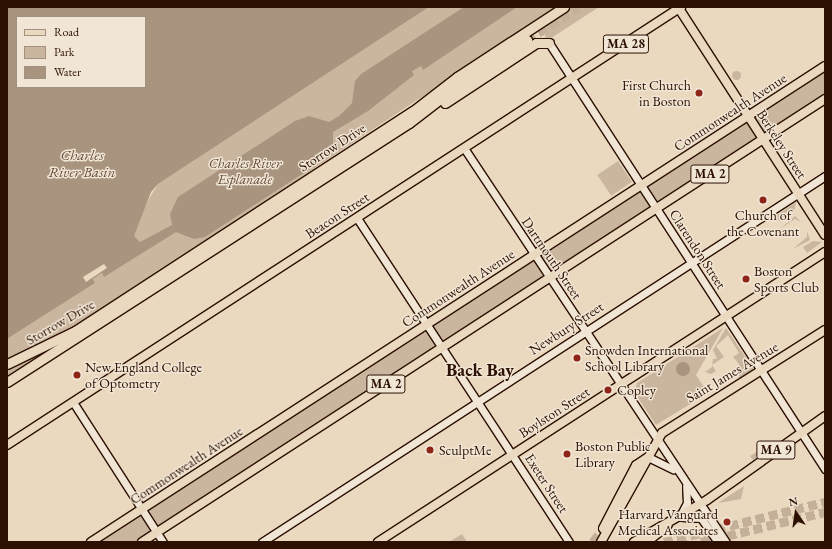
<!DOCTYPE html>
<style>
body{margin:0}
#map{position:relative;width:832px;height:549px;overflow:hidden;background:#ead8bf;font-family:"EB Garamond",serif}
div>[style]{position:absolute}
.green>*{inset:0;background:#cab69f;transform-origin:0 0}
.round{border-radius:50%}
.water>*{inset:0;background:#a9947f}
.pier>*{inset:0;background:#ead8bf}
.highway-tunnel>*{height:9px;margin-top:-4.5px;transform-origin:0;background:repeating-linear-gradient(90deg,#c4b099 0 9px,transparent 0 13.5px)}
.roads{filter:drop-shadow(1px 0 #2c1002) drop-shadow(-1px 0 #2c1002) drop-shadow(0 1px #2c1002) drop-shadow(0 -1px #2c1002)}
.secondary>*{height:7px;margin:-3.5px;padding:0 3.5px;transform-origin:3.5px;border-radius:3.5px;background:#f1e6d5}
.primary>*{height:8px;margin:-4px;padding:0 4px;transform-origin:4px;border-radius:4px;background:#ead8bf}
.highway>*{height:9px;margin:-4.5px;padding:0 4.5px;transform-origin:4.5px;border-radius:4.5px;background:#ead8bf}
.dots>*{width:11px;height:11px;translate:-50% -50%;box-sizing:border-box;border:2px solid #f1e6d5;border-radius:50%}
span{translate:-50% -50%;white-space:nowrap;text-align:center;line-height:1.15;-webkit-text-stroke:3px #f1e6d5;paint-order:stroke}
.shield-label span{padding:1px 3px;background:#f1e6d5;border:1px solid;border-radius:3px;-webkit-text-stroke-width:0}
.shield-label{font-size:13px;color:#2c1002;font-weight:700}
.poi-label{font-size:14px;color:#2c1002}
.right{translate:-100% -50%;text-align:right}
.left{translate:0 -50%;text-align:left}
.street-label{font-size:14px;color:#2c1002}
.park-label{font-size:14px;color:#634a39;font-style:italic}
.water-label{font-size:15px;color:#644b3a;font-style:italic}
.district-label{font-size:18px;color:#2c1002;font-weight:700}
.frame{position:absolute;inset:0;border:8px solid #2c1002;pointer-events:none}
.legend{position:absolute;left:16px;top:16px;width:130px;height:72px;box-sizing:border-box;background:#f1e6d5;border:1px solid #a29081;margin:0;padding:5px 7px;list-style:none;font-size:12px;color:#2c1002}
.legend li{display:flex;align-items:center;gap:8px;height:20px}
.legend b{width:20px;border:1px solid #a29081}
.north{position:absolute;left:776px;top:493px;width:40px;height:40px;-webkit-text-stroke:3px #f1e6d5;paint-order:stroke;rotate:347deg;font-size:11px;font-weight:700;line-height:16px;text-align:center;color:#2c1002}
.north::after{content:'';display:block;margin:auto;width:14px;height:18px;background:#2c1002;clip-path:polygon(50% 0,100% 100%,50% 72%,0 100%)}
</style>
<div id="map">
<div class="green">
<i style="clip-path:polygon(429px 7px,557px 7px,121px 297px,65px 333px,7px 360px,7px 339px,95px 283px,93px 279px,102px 273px,104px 276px,122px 265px,146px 204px,158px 184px)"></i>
<i style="clip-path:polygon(572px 7px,599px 7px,548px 40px,545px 38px,546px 23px)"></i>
<i style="clip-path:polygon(825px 69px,825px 94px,160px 526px,135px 542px,96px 542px)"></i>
<i class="round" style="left:731.5px;top:70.5px;width:9px;height:9px"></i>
<i style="left:618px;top:161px;width:25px;height:25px;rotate:56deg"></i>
<i style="clip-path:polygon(796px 202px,794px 212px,779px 221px,773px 218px)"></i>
<i style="clip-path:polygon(795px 216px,801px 222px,795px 219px,780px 229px)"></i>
<i style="clip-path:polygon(807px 231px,810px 240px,793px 249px,807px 237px)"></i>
<i style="clip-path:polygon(813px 241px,822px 242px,807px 253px,803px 247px)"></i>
<i style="clip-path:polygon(723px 328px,696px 375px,708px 393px,656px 425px,634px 392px,637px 383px)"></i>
<i style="clip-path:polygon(726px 328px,754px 370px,739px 379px,739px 364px,733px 357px,739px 353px,728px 335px,716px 346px,724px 357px,712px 365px,716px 371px,711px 374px,705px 372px,712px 367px,713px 359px,717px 359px,713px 350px)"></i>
<i style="clip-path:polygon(58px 346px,7px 379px,7px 368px)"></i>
<i style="clip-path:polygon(768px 445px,770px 447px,753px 460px,750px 456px)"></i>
<i style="clip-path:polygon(744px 486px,741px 499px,718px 503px)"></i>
<i style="clip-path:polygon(462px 534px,467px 542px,449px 542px)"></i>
</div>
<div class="water">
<i style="clip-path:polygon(evenodd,7px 7px,429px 7px,158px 184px,151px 192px,134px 236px,140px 242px,172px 225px,170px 214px,178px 197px,295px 121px,309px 116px,329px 122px,339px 116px,352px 103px,355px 81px,361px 74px,464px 7px,517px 7px,423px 70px,421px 66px,412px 71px,414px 75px,368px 111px,333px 132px,333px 147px,325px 159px,205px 237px,194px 239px,176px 232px,104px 277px,102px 273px,93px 279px,95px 283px,7px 339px,7px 7px,17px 17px,145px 17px,145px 87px,17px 87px,17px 17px)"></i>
<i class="round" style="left:676px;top:362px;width:14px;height:14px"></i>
</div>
<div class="pier">
<i style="clip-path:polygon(104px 264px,107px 268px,86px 282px,83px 277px)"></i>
</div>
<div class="highway-tunnel">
<i style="left:527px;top:40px;width:61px;rotate:-32.9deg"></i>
<i style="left:593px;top:542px;width:17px;rotate:-54deg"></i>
<i style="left:664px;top:542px;width:166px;rotate:-14deg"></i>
<i style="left:701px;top:542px;width:128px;rotate:-13.6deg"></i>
</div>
<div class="roads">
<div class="secondary">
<i style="left:549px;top:43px;width:508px;rotate:57.06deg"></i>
<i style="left:464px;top:148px;width:473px;rotate:56.4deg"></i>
<i style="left:357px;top:218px;width:387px;rotate:56.8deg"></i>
<i style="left:73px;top:402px;width:166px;rotate:57.3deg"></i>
<i style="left:648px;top:457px;width:28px;rotate:26deg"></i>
<i style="left:680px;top:516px;width:15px;rotate:-62deg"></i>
<i style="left:687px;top:503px;width:17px;rotate:-93deg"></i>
<i style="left:681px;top:517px;width:20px;rotate:3deg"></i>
<i style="left:701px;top:518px;width:29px;rotate:55deg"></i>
<i style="left:262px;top:542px;width:672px;rotate:-33.03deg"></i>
</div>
<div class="primary">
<i style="left:678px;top:7px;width:271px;rotate:57.2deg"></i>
<i style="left:7px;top:445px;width:804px;rotate:-33.02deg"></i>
<i style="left:91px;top:542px;width:875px;rotate:-32.96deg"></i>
<i style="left:142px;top:542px;width:814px;rotate:-32.97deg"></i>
<i style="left:378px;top:542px;width:533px;rotate:-32.97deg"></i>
<i style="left:601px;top:542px;width:125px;rotate:-60.8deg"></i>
<i style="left:662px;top:433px;width:193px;rotate:-32.3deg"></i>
<i style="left:634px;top:542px;width:84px;rotate:-29.9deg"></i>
<i style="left:707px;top:500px;width:145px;rotate:-35.4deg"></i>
</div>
<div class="highway">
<i style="left:445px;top:103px;width:109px;rotate:-33.4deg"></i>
<i style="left:536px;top:43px;width:13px"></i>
<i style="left:7px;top:364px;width:76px;rotate:-25.9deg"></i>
<i style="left:75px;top:331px;width:403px;rotate:-33.1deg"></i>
<i style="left:413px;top:111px;width:56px;rotate:-37.7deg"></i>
<i style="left:457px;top:77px;width:128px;rotate:-33.2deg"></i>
<i style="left:7px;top:382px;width:478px;rotate:-32.8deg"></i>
<i style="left:409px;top:123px;width:66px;rotate:-37.6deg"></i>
<i style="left:461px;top:83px;width:79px;rotate:-33.1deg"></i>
<i style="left:603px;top:528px;width:71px;rotate:-62.4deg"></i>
<i style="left:636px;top:465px;width:14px;rotate:-34deg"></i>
<i style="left:645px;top:542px;width:28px;rotate:-39deg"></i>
</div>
</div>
<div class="dots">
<i style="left:699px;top:93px;background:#8f2418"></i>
<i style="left:763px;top:200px;background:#8f2418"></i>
<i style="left:746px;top:279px;background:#8f2418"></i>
<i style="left:577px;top:358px;background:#8f2418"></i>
<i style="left:77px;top:375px;background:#8f2418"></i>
<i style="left:608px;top:390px;background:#8f2418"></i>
<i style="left:430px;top:450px;background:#8f2418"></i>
<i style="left:567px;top:454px;background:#8f2418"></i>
<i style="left:727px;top:522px;background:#8f2418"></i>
</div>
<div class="shield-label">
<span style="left:626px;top:44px">MA 28</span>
<span style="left:710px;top:174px">MA 2</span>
<span style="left:386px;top:384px">MA 2</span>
<span style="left:776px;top:450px">MA 9</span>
</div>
<div class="poi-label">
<span class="right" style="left:691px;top:93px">First Church<br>in Boston</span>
<span style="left:763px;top:223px">Church of<br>the Covenant</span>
<span class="left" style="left:754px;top:279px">Boston<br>Sports Club</span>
<span class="left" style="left:585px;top:358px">Snowden International<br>School Library</span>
<span class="left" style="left:85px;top:375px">New England College<br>of Optometry</span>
<span class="left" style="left:617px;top:390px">Copley</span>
<span class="left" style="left:575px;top:454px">Boston Public<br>Library</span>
<span class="left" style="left:439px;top:450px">SculptMe</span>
<span class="right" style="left:718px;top:522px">Harvard Vanguard<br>Medical Associates</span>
</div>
<div class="street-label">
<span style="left:730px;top:112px;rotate:-33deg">Commonwealth Avenue</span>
<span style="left:782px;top:144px;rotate:57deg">Berkeley Street</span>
<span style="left:332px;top:147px;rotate:-33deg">Storrow Drive</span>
<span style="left:337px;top:215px;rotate:-33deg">Beacon Street</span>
<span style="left:698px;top:249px;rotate:57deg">Clarendon Street</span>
<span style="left:552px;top:258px;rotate:56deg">Dartmouth Street</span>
<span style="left:458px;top:288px;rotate:-33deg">Commonwealth Avenue</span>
<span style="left:60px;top:322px;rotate:-30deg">Storrow Drive</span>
<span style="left:566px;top:328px;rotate:-33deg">Newbury Street</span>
<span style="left:732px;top:372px;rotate:-31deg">Saint James Avenue</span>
<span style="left:554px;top:412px;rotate:-33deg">Boylston Street</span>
<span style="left:186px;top:465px;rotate:-33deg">Commonwealth Avenue</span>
<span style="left:547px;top:483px;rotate:57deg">Exeter Street</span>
</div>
<div class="park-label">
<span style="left:245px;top:171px">Charles River<br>Esplanade</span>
</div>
<div class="water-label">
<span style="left:82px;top:163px">Charles<br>River Basin</span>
</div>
<div class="district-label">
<span style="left:480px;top:370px">Back Bay</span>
</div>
<div class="frame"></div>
<ul class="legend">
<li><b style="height:5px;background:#ead8bf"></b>Road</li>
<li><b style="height:11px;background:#cab69f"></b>Park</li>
<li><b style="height:11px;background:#a9947f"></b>Water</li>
</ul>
<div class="north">N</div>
</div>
